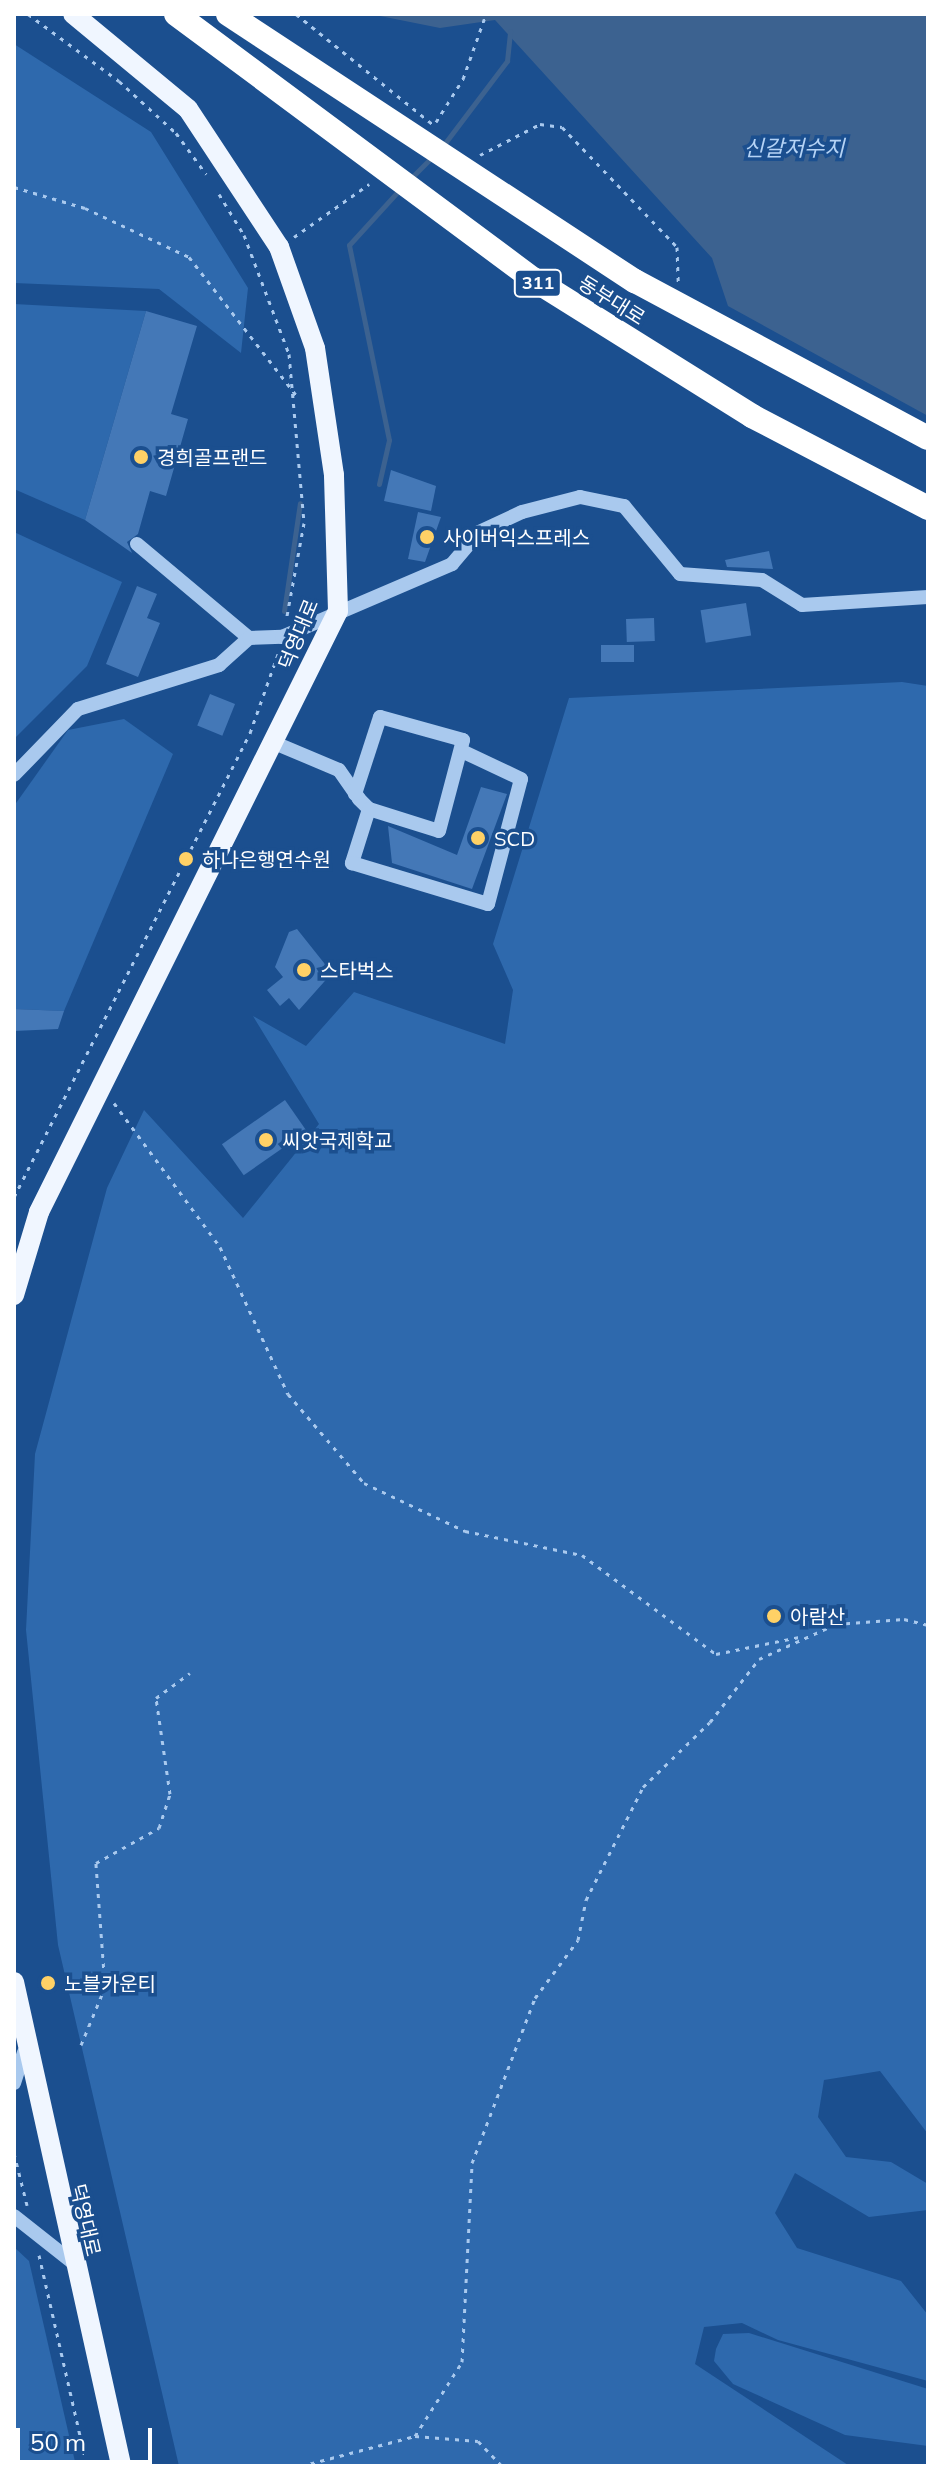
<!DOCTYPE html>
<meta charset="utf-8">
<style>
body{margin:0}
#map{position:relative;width:942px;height:2480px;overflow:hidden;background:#1b4f8f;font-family:Mulish,"Noto Sans KR",sans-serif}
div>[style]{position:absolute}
.green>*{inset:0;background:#2e69ad}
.water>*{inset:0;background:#3c6290}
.stream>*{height:5px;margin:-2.5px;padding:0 2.5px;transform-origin:2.5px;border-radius:2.5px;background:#3c6290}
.building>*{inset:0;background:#4478b7;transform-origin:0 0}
.path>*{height:3px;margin-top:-1.5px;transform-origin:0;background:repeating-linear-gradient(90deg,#a9c9ee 0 4px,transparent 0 10px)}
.minor>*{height:14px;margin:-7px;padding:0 7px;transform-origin:7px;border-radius:7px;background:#a9c9ee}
.major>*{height:20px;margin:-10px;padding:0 10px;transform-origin:10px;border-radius:10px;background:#f0f6ff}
.highway-bridge>*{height:24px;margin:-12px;padding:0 12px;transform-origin:12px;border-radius:12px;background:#fff}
.dots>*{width:22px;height:22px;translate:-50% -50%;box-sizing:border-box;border:4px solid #1b4f8f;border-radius:50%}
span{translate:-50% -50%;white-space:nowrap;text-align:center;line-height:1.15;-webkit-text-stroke:7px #1b4f8f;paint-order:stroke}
.shield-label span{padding:2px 6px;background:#1b4f8f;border:2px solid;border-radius:6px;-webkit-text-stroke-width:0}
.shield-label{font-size:18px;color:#fff;font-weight:700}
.street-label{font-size:20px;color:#fff}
.poi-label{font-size:20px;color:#fff}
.left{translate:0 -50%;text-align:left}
.water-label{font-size:22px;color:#b5d3f5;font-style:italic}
.frame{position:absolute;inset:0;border:16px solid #fff;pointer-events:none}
.scale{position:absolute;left:16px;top:2428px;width:136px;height:36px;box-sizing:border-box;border:4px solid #fff;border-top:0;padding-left:10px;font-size:24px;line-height:28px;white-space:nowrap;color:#fff;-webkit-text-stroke:6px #1b4f8f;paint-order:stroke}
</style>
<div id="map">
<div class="green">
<i style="clip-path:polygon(14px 44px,151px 132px,248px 288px,241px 353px,159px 289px,14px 283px)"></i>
<i style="clip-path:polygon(14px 304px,146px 311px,85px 520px,14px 489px)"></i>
<i style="clip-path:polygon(14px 532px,122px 582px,87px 666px,14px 739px)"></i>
<i style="clip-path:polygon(902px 682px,928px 686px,928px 2134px,880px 2071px,824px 2080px,818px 2117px,846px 2157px,891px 2162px,928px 2184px,928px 2210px,869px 2217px,795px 2173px,775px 2213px,797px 2248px,901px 2281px,928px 2315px,928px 2381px,778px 2340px,742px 2323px,704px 2327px,695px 2364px,848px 2465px,896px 2466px,179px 2466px,58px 1945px,26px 1630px,35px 1454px,107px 1188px,144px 1110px,243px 1218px,319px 1124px,253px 1016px,306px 1046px,354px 992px,505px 1044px,513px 990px,493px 944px,569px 698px)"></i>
<i style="clip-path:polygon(124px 719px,173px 754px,64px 1011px,14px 1009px,14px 806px,68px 730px)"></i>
<i style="clip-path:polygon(14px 2247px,29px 2261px,76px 2466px,14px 2462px)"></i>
<i style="clip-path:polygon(749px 2333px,928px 2389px,928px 2446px,845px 2435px,733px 2384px,714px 2361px,716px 2349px,723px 2334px)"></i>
</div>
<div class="water">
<i style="clip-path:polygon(370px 14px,928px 14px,928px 416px,728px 306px,712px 258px,495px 20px,440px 28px)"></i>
</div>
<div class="stream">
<i style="left:442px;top:147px;width:108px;rotate:-52.9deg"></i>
<i style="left:507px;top:61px;width:30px;rotate:-84deg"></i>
<i style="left:411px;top:178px;width:30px;rotate:-45deg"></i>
<i style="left:379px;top:484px;width:45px;rotate:-77.2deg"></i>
<i style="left:389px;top:440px;width:199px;rotate:-101.6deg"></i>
<i style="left:349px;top:245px;width:77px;rotate:-47.6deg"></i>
<i style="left:284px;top:611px;width:109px;rotate:-81.6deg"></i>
</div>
<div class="building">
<i style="clip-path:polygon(146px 311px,197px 326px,171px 414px,188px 419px,166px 496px,150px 491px,138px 534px,127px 542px,132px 553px,85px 520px)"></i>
<i style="clip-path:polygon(391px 470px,436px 486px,431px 511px,384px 501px)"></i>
<i style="clip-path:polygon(418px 512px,441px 517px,425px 562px,408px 559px)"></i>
<i style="clip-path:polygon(769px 551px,773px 569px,727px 567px,725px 560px)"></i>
<i style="clip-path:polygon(137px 586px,157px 594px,147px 618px,160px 623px,138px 677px,106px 664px)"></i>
<i style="left:746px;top:603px;width:33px;height:46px;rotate:81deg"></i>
<i style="left:654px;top:618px;width:23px;height:28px;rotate:88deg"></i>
<i style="left:601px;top:645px;width:33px;height:17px"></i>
<i style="left:210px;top:694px;width:27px;height:34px;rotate:22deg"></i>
<i style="clip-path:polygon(481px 787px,507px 794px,472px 889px,392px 863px,388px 826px,457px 855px)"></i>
<i style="clip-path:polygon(297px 929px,332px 973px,299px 1010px,289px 998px,280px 1006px,267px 990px,283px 977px,275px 967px,289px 932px)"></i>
<i style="clip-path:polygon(14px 1009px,64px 1011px,58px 1029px,14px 1031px)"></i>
<i style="left:285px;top:1100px;width:38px;height:77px;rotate:55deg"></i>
</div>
<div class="path">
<i style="left:28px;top:14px;width:113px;rotate:36.4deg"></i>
<i style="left:119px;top:81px;width:77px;rotate:42.4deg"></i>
<i style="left:176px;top:133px;width:51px;rotate:53.8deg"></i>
<i style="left:296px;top:14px;width:179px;rotate:38.9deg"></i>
<i style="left:436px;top:122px;width:51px;rotate:-57.9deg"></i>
<i style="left:463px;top:79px;width:69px;rotate:-70.5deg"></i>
<i style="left:480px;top:155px;width:68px;rotate:-27.3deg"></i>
<i style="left:540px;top:124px;width:22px;rotate:8deg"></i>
<i style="left:562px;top:127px;width:166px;rotate:46.2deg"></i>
<i style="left:677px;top:247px;width:35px;rotate:88deg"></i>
<i style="left:14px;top:187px;width:74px;rotate:16.5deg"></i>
<i style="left:85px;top:208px;width:115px;rotate:25.2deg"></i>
<i style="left:189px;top:257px;width:175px;rotate:52.2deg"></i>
<i style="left:219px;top:194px;width:48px;rotate:58.6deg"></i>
<i style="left:244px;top:235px;width:127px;rotate:69.3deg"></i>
<i style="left:289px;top:354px;width:170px;rotate:84.9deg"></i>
<i style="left:304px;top:523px;width:95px;rotate:100.4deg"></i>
<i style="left:294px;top:237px;width:92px;rotate:-35.2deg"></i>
<i style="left:114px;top:1103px;width:179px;rotate:53.6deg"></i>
<i style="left:220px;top:1247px;width:162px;rotate:65.2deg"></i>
<i style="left:288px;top:1394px;width:117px;rotate:49.5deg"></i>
<i style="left:364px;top:1483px;width:112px;rotate:25.4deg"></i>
<i style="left:465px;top:1531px;width:119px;rotate:11.6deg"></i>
<i style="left:582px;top:1555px;width:167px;rotate:36.5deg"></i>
<i style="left:716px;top:1654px;width:85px;rotate:-11.6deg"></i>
<i style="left:14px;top:1197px;width:521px;rotate:-63.04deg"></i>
<i style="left:250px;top:733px;width:87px;rotate:-70.5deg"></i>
<i style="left:81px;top:2045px;width:63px;rotate:-67.5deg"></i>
<i style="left:105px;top:1987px;width:124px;rotate:-94.2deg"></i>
<i style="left:96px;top:1863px;width:72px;rotate:-29.1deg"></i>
<i style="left:159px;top:1828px;width:36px;rotate:-72deg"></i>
<i style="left:170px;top:1794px;width:97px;rotate:-98.3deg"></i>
<i style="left:156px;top:1698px;width:42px;rotate:-36.3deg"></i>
<i style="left:14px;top:2153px;width:54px;rotate:76deg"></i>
<i style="left:39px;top:2255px;width:216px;rotate:77.2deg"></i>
<i style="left:415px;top:2436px;width:63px;rotate:4.5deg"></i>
<i style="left:478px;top:2441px;width:35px;rotate:46deg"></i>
<i style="left:301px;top:2466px;width:118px;rotate:-14.7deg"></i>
<i style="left:415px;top:2436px;width:88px;rotate:-57.6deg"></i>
<i style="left:462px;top:2362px;width:199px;rotate:-87.1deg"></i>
<i style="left:472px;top:2163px;width:177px;rotate:-69.1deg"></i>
<i style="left:535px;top:1998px;width:72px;rotate:-53.4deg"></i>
<i style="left:578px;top:1940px;width:41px;rotate:-78.7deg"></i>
<i style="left:586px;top:1900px;width:127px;rotate:-63.2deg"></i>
<i style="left:643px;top:1787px;width:93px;rotate:-44.1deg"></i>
<i style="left:710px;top:1722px;width:80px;rotate:-52.1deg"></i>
<i style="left:759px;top:1659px;width:85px;rotate:-24.4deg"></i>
<i style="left:836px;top:1624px;width:68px;rotate:-4.2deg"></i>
<i style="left:904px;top:1619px;width:25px;rotate:14deg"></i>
</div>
<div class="minor">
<i style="left:137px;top:544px;width:146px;rotate:40deg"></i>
<i style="left:277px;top:744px;width:67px;rotate:22.8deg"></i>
<i style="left:339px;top:770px;width:35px;rotate:55deg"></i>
<i style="left:359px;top:799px;width:14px;rotate:45deg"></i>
<i style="left:369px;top:809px;width:73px;rotate:17.4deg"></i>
<i style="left:439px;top:831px;width:94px;rotate:-75.2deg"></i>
<i style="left:463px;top:740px;width:86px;rotate:-164.5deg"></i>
<i style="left:380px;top:717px;width:81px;rotate:108deg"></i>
<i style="left:14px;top:775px;width:92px;rotate:-45.9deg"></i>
<i style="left:78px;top:709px;width:148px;rotate:-17.3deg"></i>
<i style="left:219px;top:665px;width:40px;rotate:-42deg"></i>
<i style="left:249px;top:638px;width:33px;rotate:-2deg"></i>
<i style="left:282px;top:637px;width:185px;rotate:-23.2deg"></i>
<i style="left:452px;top:564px;width:42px;rotate:-49.8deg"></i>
<i style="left:479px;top:532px;width:47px;rotate:-24.9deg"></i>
<i style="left:522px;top:512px;width:60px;rotate:-14.5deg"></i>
<i style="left:580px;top:497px;width:45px;rotate:11.6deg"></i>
<i style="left:624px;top:506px;width:88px;rotate:50.5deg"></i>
<i style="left:680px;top:574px;width:82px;rotate:4.2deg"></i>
<i style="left:762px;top:580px;width:47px;rotate:32deg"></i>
<i style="left:802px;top:605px;width:126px;rotate:-3.6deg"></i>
<i style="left:369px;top:809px;width:57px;rotate:107.5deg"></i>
<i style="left:352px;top:863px;width:142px;rotate:16.8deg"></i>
<i style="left:488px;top:904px;width:129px;rotate:-75.2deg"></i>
<i style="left:521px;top:779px;width:63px;rotate:-154.7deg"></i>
<i style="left:14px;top:2083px;width:32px;rotate:-72deg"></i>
<i style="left:14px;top:2216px;width:73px;rotate:38.3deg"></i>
</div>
<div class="major">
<i style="left:14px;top:1295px;width:87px;rotate:-73.2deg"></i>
<i style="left:39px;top:1212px;width:671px;rotate:-63.55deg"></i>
<i style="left:338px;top:611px;width:136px;rotate:-91.7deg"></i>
<i style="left:334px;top:475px;width:128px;rotate:-98.5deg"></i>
<i style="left:315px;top:348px;width:107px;rotate:-109.6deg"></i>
<i style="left:279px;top:247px;width:165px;rotate:-123.4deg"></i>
<i style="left:188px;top:109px;width:149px;rotate:-140.4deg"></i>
<i style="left:14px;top:1982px;width:496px;rotate:77.5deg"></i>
</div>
<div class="highway-bridge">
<i style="left:176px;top:14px;width:445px;rotate:36.6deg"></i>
<i style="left:533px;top:279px;width:258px;rotate:32deg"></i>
<i style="left:752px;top:416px;width:199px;rotate:27.6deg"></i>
<i style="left:228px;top:14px;width:487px;rotate:33.3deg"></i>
<i style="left:635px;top:281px;width:332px;rotate:28.2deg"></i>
</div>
<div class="dots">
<i style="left:141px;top:457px;background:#ffd166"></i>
<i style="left:427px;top:537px;background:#ffd166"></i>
<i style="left:478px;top:838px;background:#ffd166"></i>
<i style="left:186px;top:859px;background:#ffd166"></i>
<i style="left:304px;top:970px;background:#ffd166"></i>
<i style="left:266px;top:1140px;background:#ffd166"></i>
<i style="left:774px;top:1616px;background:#ffd166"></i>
<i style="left:48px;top:1983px;background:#ffd166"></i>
</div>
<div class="shield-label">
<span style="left:538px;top:283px">311</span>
</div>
<div class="street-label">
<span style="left:612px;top:300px;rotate:32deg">동부대로</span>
<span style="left:298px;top:634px;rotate:-68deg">덕영대로</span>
<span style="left:86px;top:2220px;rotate:77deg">덕영대로</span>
</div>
<div class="poi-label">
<span class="left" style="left:157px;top:457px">경희골프랜드</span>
<span class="left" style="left:443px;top:537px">사이버익스프레스</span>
<span class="left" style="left:494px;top:838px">SCD</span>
<span class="left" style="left:202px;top:859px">하나은행연수원</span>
<span class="left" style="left:320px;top:970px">스타벅스</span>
<span class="left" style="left:282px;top:1140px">씨앗국제학교</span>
<span class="left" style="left:790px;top:1616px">아람산</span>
<span class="left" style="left:64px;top:1983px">노블카운티</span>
</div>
<div class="water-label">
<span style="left:794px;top:149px">신갈저수지</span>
</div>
<div class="frame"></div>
<div class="scale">50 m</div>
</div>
